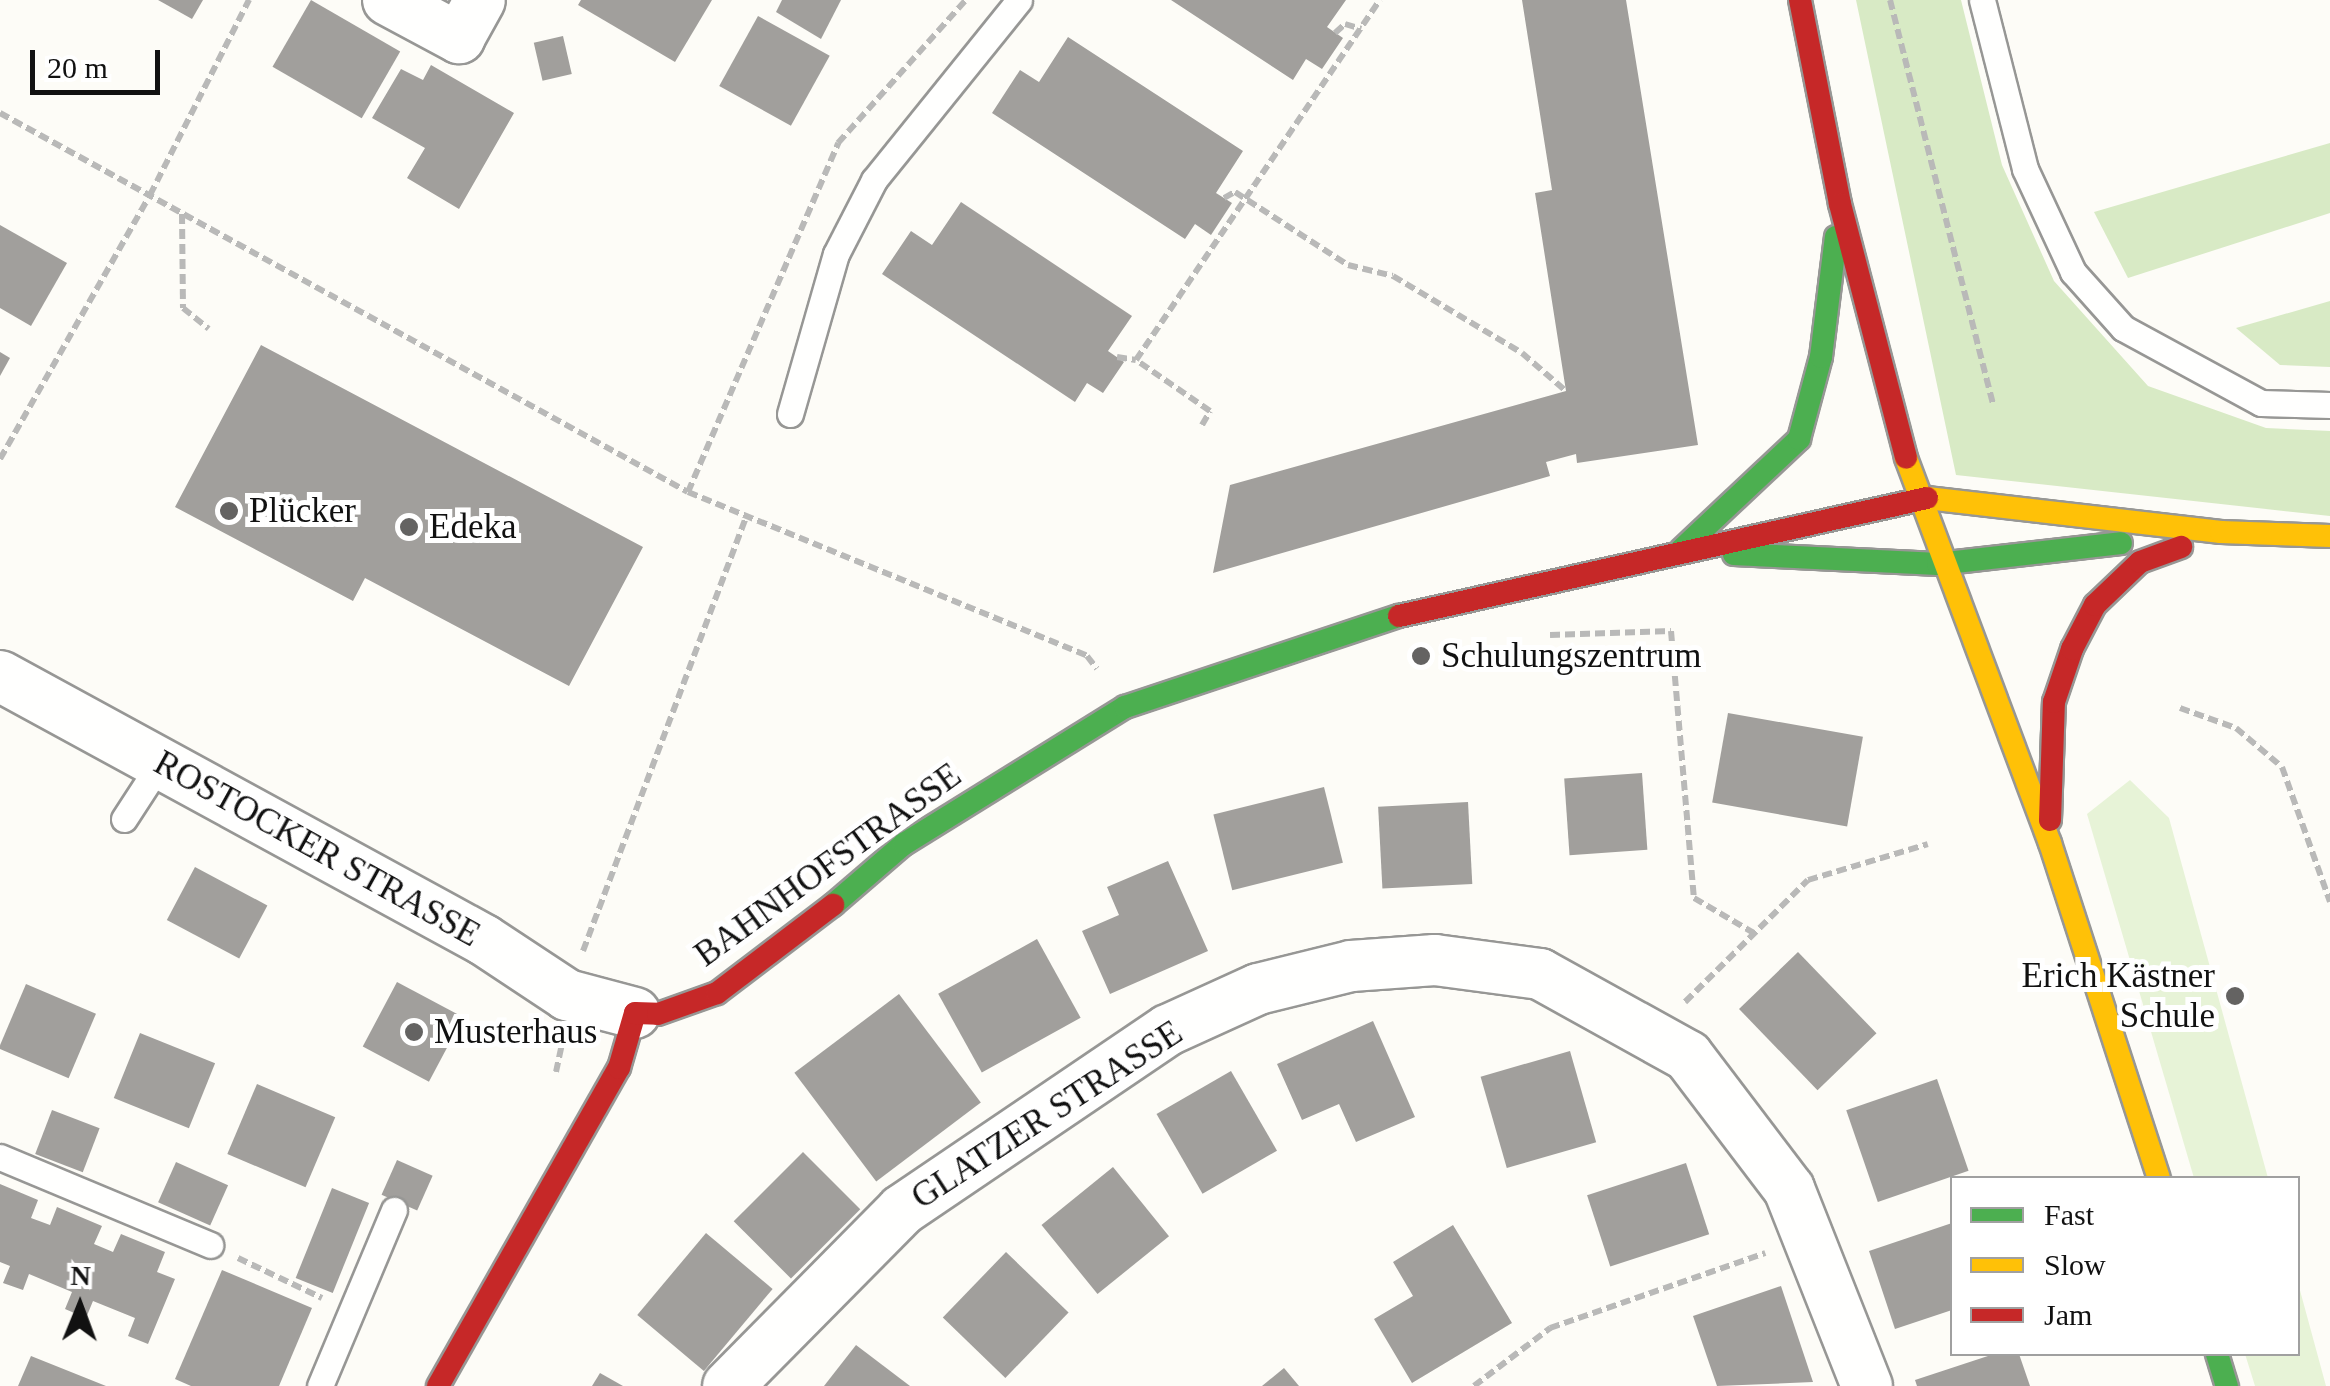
<!DOCTYPE html>
<meta charset="utf-8">
<style>
body{margin:0}
#map{position:relative;width:2330px;height:1386px;overflow:hidden;background:#fdfcf7;font-family:Georgia,serif}
div>[style]{position:absolute}
.green>*{inset:0;background:#e7f3d7}
.forest>*{inset:0;background:#d8eac5}
.building>*{inset:0;background:#a19f9c;transform-origin:0 0}
.path>*{height:6px;margin-top:-3px;transform-origin:0;background:repeating-linear-gradient(90deg,#b9b9b8 0 10px,transparent 0 15px)}
.roads{filter:drop-shadow(2px 0 #979795) drop-shadow(-2px 0 #979795) drop-shadow(0 2px #979795) drop-shadow(0 -2px #979795)}
.lane>*{height:25px;margin:-12.5px;padding:0 12.5px;transform-origin:12.5px;border-radius:12.5px;background:#fffffe}
.street>*{height:50px;margin:-25px;padding:0 25px;transform-origin:25px;border-radius:25px;background:#fffffe}
.fast>*{height:22px;margin:-11px;padding:0 11px;transform-origin:11px;border-radius:11px;background:#4caf50}
.slow>*{height:22px;margin:-11px;padding:0 11px;transform-origin:11px;border-radius:11px;background:#ffc107}
.jam>*{height:22px;margin:-11px;padding:0 11px;transform-origin:11px;border-radius:11px;background:#c62828}
.dots>*{width:28px;height:28px;translate:-50% -50%;box-sizing:border-box;border:5px solid #fff;border-radius:50%}
span{translate:-50% -50%;white-space:nowrap;text-align:center;line-height:1.15;-webkit-text-stroke:10px #fff;paint-order:stroke}
.poi-label{font-size:35px;color:#111}
.left{translate:0 -50%;text-align:left}
.right{translate:-100% -50%;text-align:right}
.street-label{font-size:35px;color:#111}
.legend{position:absolute;left:1950px;top:1176px;width:350px;height:180px;box-sizing:border-box;background:#fff;border:2px solid #a0a0a0;margin:0;padding:12px 18px;list-style:none;font-size:30px;color:#111}
.legend li{display:flex;align-items:center;gap:20px;height:50px}
.legend b{width:50px;border:2px solid #a0a0a0}
.north{position:absolute;left:30px;top:1256px;width:100px;height:100px;-webkit-text-stroke:8px #fff;paint-order:stroke;rotate:1deg;font-size:28px;font-weight:700;line-height:40px;text-align:center;color:#111}
.north::after{content:'';display:block;margin:auto;width:35px;height:45px;background:#111;clip-path:polygon(50% 0,100% 100%,50% 72%,0 100%)}
.scale{position:absolute;left:30px;top:50px;width:130px;height:45px;box-sizing:border-box;border:5px solid #111;border-top:0;padding-left:12px;font-size:30px;line-height:35px;white-space:nowrap;color:#111;-webkit-text-stroke:8px #fff;paint-order:stroke}
</style>
<div id="map">
<div class="green">
<i style="clip-path:polygon(2130px 780px,2169px 818px,2268px 1178px,2194px 1178px,2087px 814px)"></i>
<i style="clip-path:polygon(2298px 1283px,2326px 1386px,2255px 1386px,2245px 1354px,2298px 1354px)"></i>
</div>
<div class="forest">
<i style="clip-path:polygon(1856px 0,1961px 0,2002px 165px,2054px 281px,2148px 386px,2266px 428px,2330px 431px,2330px 516px,1956px 475px)"></i>
<i style="clip-path:polygon(2330px 143px,2330px 213px,2128px 278px,2094px 212px)"></i>
<i style="clip-path:polygon(2330px 301px,2330px 367px,2280px 365px,2236px 328px)"></i>
</div>
<div class="building">
<i style="clip-path:polygon(158px 0,203px 0,192px 19px)"></i>
<i style="left:311px;top:0;width:103px;height:77px;rotate:30deg"></i>
<i style="clip-path:polygon(581px 0,712px 0,675px 62px,578px 5px)"></i>
<i style="clip-path:polygon(782px 0,841px 0,821px 39px,776px 12px)"></i>
<i style="clip-path:polygon(1171px 0,1346px 0,1327px 27px,1343px 38px,1322px 69px,1306px 59px,1293px 80px)"></i>
<i style="clip-path:polygon(1522px 0,1626px 0,1698px 445px,1577px 463px,1576px 454px,1546px 462px,1550px 476px,1213px 573px,1230px 485px,1566px 391px,1535px 193px,1552px 190px)"></i>
<i style="left:758px;top:16px;width:82px;height:80px;rotate:29deg"></i>
<i style="left:563px;top:36px;width:39px;height:30px;rotate:77deg"></i>
<i style="clip-path:polygon(1068px 37px,1243px 151px,1216px 193px,1232px 203px,1211px 235px,1195px 224px,1185px 239px,992px 113px,1020px 70px,1039px 82px)"></i>
<i style="clip-path:polygon(431px 65px,514px 113px,459px 209px,407px 178px,425px 148px,372px 118px,401px 69px,423px 80px)"></i>
<i style="clip-path:polygon(961px 202px,1132px 316px,1108px 351px,1124px 362px,1103px 393px,1087px 383px,1075px 402px,882px 274px,911px 231px,932px 245px)"></i>
<i style="clip-path:polygon(0 225px,67px 263px,31px 326px,0 308px)"></i>
<i style="clip-path:polygon(261px 345px,643px 547px,569px 686px,365px 578px,353px 601px,175px 507px)"></i>
<i style="clip-path:polygon(0 352px,10px 358px,0 376px)"></i>
<i style="left:1728px;top:713px;width:137px;height:91px;rotate:10deg"></i>
<i style="left:1642px;top:773px;width:77px;height:78px;rotate:86deg"></i>
<i style="left:1324px;top:787px;width:78px;height:114px;rotate:76deg"></i>
<i style="left:1468px;top:802px;width:82px;height:90px;rotate:87deg"></i>
<i style="clip-path:polygon(1168px 861px,1208px 951px,1110px 994px,1082px 931px,1119px 915px,1107px 887px)"></i>
<i style="left:195px;top:867px;width:82px;height:60px;rotate:28deg"></i>
<i style="left:1037px;top:939px;width:90px;height:113px;rotate:61deg"></i>
<i style="left:1798px;top:952px;width:113px;height:82px;rotate:46deg"></i>
<i style="left:397px;top:982px;width:75px;height:73px;rotate:28deg"></i>
<i style="left:26px;top:984px;width:76px;height:70px;rotate:23deg"></i>
<i style="left:899px;top:994px;width:136px;height:131px;rotate:53deg"></i>
<i style="clip-path:polygon(1373px 1021px,1415px 1117px,1356px 1142px,1339px 1104px,1302px 1120px,1277px 1064px)"></i>
<i style="left:140px;top:1033px;width:81px;height:70px;rotate:22deg"></i>
<i style="left:1570px;top:1051px;width:95px;height:93px;rotate:74deg"></i>
<i style="left:1231px;top:1071px;width:92px;height:86px;rotate:60deg"></i>
<i style="left:1937px;top:1079px;width:97px;height:96px;rotate:71deg"></i>
<i style="left:257px;top:1084px;width:85px;height:76px;rotate:23deg"></i>
<i style="left:52px;top:1110px;width:51px;height:47px;rotate:21deg"></i>
<i style="left:803px;top:1152px;width:81px;height:98px;rotate:45deg"></i>
<i style="left:397px;top:1160px;width:39px;height:38px;rotate:24deg"></i>
<i style="left:176px;top:1162px;width:57px;height:44px;rotate:24deg"></i>
<i style="left:1686px;top:1163px;width:75px;height:104px;rotate:72deg"></i>
<i style="left:1113px;top:1167px;width:89px;height:92px;rotate:51deg"></i>
<i style="clip-path:polygon(0 1184px,38px 1200px,31px 1218px,50px 1225px,57px 1207px,102px 1226px,94px 1244px,113px 1252px,121px 1234px,165px 1252px,157px 1272px,175px 1279px,148px 1344px,128px 1336px,135px 1318px,93px 1301px,86px 1318px,65px 1309px,72px 1292px,29px 1274px,23px 1290px,3px 1283px,10px 1266px,0 1262px)"></i>
<i style="left:332px;top:1188px;width:40px;height:97px;rotate:22deg"></i>
<i style="clip-path:polygon(1952px 1223px,1952px 1310px,1895px 1329px,1869px 1251px)"></i>
<i style="clip-path:polygon(1453px 1225px,1512px 1323px,1412px 1383px,1374px 1319px,1413px 1296px,1393px 1262px)"></i>
<i style="left:706px;top:1233px;width:87px;height:107px;rotate:40deg"></i>
<i style="left:1006px;top:1252px;width:87px;height:91px;rotate:44deg"></i>
<i style="clip-path:polygon(222px 1270px,312px 1308px,279px 1386px,191px 1386px,175px 1379px)"></i>
<i style="clip-path:polygon(1781px 1286px,1813px 1382px,1717px 1386px,1693px 1316px)"></i>
<i style="clip-path:polygon(856px 1345px,910px 1386px,824px 1386px)"></i>
<i style="clip-path:polygon(1994px 1354px,2019px 1354px,2030px 1386px,1917px 1386px,1915px 1380px)"></i>
<i style="clip-path:polygon(31px 1356px,106px 1386px,18px 1386px)"></i>
<i style="clip-path:polygon(1284px 1368px,1299px 1386px,1262px 1386px)"></i>
<i style="clip-path:polygon(600px 1373px,623px 1386px,592px 1386px)"></i>
</div>
<div class="path">
<i style="left:1890px;top:0;width:418px;rotate:75.7deg"></i>
<i style="left:1335px;top:33px;width:13px;rotate:-42deg"></i>
<i style="left:1345px;top:24px;width:17px;rotate:17deg"></i>
<i style="left:0;top:113px;width:785px;rotate:28.85deg"></i>
<i style="left:688px;top:492px;width:431px;rotate:22.3deg"></i>
<i style="left:1087px;top:656px;width:16px;rotate:52deg"></i>
<i style="left:1224px;top:198px;width:13px;rotate:-29deg"></i>
<i style="left:1235px;top:192px;width:135px;rotate:32.9deg"></i>
<i style="left:1348px;top:265px;width:46px;rotate:13.7deg"></i>
<i style="left:1393px;top:276px;width:150px;rotate:30.8deg"></i>
<i style="left:1522px;top:353px;width:58px;rotate:40.8deg"></i>
<i style="left:182px;top:214px;width:94px;rotate:89.4deg"></i>
<i style="left:183px;top:308px;width:33px;rotate:39deg"></i>
<i style="left:1117px;top:357px;width:19px;rotate:9deg"></i>
<i style="left:1202px;top:425px;width:16px;rotate:-60deg"></i>
<i style="left:1210px;top:411px;width:90px;rotate:-145.4deg"></i>
<i style="left:1136px;top:360px;width:435px;rotate:-55.9deg"></i>
<i style="left:0;top:459px;width:304px;rotate:-60.4deg"></i>
<i style="left:150px;top:195px;width:219px;rotate:-63.1deg"></i>
<i style="left:688px;top:492px;width:380px;rotate:-66.7deg"></i>
<i style="left:838px;top:143px;width:192px;rotate:-48.2deg"></i>
<i style="left:1550px;top:635px;width:121px;rotate:-1.9deg"></i>
<i style="left:1671px;top:631px;width:268px;rotate:85.1deg"></i>
<i style="left:1694px;top:898px;width:69px;rotate:30.3deg"></i>
<i style="left:2180px;top:708px;width:59px;rotate:19.7deg"></i>
<i style="left:2236px;top:728px;width:60px;rotate:40.3deg"></i>
<i style="left:2282px;top:767px;width:143px;rotate:70.4deg"></i>
<i style="left:583px;top:951px;width:464px;rotate:-69.4deg"></i>
<i style="left:1685px;top:1002px;width:173px;rotate:-44.8deg"></i>
<i style="left:1808px;top:880px;width:125px;rotate:-16.7deg"></i>
<i style="left:556px;top:1072px;width:33px;rotate:-78deg"></i>
<i style="left:238px;top:1258px;width:93px;rotate:25.5deg"></i>
<i style="left:1474px;top:1386px;width:96px;rotate:-37.3deg"></i>
<i style="left:1550px;top:1328px;width:228px;rotate:-19.2deg"></i>
</div>
<div class="roads">
<div class="lane">
<i style="left:1982px;top:0;width:174px;rotate:75.7deg"></i>
<i style="left:2025px;top:169px;width:114px;rotate:65deg"></i>
<i style="left:2073px;top:272px;width:75px;rotate:48.2deg"></i>
<i style="left:2123px;top:328px;width:157px;rotate:28.5deg"></i>
<i style="left:2261px;top:403px;width:69px;rotate:1.7deg"></i>
<i style="left:790px;top:414px;width:166px;rotate:-74deg"></i>
<i style="left:836px;top:254px;width:83px;rotate:-62.8deg"></i>
<i style="left:874px;top:180px;width:231px;rotate:-51.1deg"></i>
<i style="left:124px;top:819px;width:68px;rotate:-57deg"></i>
<i style="left:0;top:1157px;width:228px;rotate:22.7deg"></i>
<i style="left:320px;top:1386px;width:191px;rotate:-67.2deg"></i>
</div>
<div class="street">
<i style="left:388px;top:0;width:81px;rotate:28.2deg"></i>
<i style="left:459px;top:38px;width:43px;rotate:-61.1deg"></i>
<i style="left:0;top:676px;width:551px;rotate:28.61deg"></i>
<i style="left:484px;top:940px;width:100px;rotate:33.5deg"></i>
<i style="left:567px;top:995px;width:70px;rotate:14.8deg"></i>
<i style="left:728px;top:1386px;width:247px;rotate:-45.3deg"></i>
<i style="left:902px;top:1210px;width:321px;rotate:-34.1deg"></i>
<i style="left:1168px;top:1030px;width:99px;rotate:-24.5deg"></i>
<i style="left:1258px;top:989px;width:96px;rotate:-13.9deg"></i>
<i style="left:1351px;top:966px;width:84px;rotate:-4.1deg"></i>
<i style="left:1435px;top:960px;width:106px;rotate:7.6deg"></i>
<i style="left:1540px;top:974px;width:169px;rotate:29deg"></i>
<i style="left:1688px;top:1056px;width:167px;rotate:52.8deg"></i>
<i style="left:1789px;top:1189px;width:212px;rotate:68.4deg"></i>
</div>
<div class="fast">
<i style="left:1681px;top:550px;width:162px;rotate:-43.2deg"></i>
<i style="left:1799px;top:439px;width:85px;rotate:-75deg"></i>
<i style="left:1821px;top:357px;width:121px;rotate:-82.9deg"></i>
<i style="left:1734px;top:554px;width:204px;rotate:2.8deg"></i>
<i style="left:1938px;top:564px;width:184px;rotate:-6.5deg"></i>
<i style="left:833px;top:905px;width:94px;rotate:-40.7deg"></i>
<i style="left:904px;top:844px;width:260px;rotate:-31.8deg"></i>
<i style="left:1125px;top:707px;width:289px;rotate:-18.4deg"></i>
<i style="left:2217px;top:1354px;width:34px;rotate:73deg"></i>
</div>
<div class="slow">
<i style="left:1906px;top:458px;width:411px;rotate:69.5deg"></i>
<i style="left:2050px;top:843px;width:352px;rotate:72deg"></i>
<i style="left:1927px;top:498px;width:296px;rotate:6.6deg"></i>
<i style="left:2221px;top:532px;width:109px;rotate:2.1deg"></i>
</div>
<div class="jam">
<i style="left:1800px;top:0;width:208px;rotate:78.9deg"></i>
<i style="left:1840px;top:204px;width:262px;rotate:75.4deg"></i>
<i style="left:1399px;top:616px;width:541px;rotate:-12.6deg"></i>
<i style="left:2050px;top:820px;width:118px;rotate:-88.1deg"></i>
<i style="left:2054px;top:702px;width:56px;rotate:-71.2deg"></i>
<i style="left:2072px;top:649px;width:50px;rotate:-62.4deg"></i>
<i style="left:2095px;top:605px;width:62px;rotate:-43.7deg"></i>
<i style="left:2140px;top:562px;width:44px;rotate:-20.1deg"></i>
<i style="left:438px;top:1386px;width:366px;rotate:-60.4deg"></i>
<i style="left:619px;top:1068px;width:57px;rotate:-73.8deg"></i>
<i style="left:635px;top:1013px;width:23px;rotate:2deg"></i>
<i style="left:658px;top:1014px;width:63px;rotate:-19.6deg"></i>
<i style="left:717px;top:993px;width:146px;rotate:-37.2deg"></i>
</div>
</div>
<div class="dots">
<i style="left:229px;top:511px;background:#646362"></i>
<i style="left:409px;top:527px;background:#646362"></i>
<i style="left:1421px;top:656px;background:#646362"></i>
<i style="left:2235px;top:996px;background:#646362"></i>
<i style="left:414px;top:1032px;background:#646362"></i>
</div>
<div class="poi-label">
<span class="left" style="left:249px;top:511px">Plücker</span>
<span class="left" style="left:429px;top:527px">Edeka</span>
<span class="left" style="left:1441px;top:656px">Schulungszentrum</span>
<span class="right" style="left:2215px;top:996px">Erich Kästner<br>Schule</span>
<span class="left" style="left:434px;top:1032px">Musterhaus</span>
</div>
<div class="street-label">
<span style="left:317px;top:849px;rotate:29deg">ROSTOCKER STRASSE</span>
<span style="left:828px;top:865px;rotate:-36deg">BAHNHOFSTRASSE</span>
<span style="left:1047px;top:1115px;rotate:-33deg">GLATZER STRASSE</span>
</div>
<ul class="legend">
<li><b style="height:12px;background:#4caf50"></b>Fast</li>
<li><b style="height:12px;background:#ffc107"></b>Slow</li>
<li><b style="height:12px;background:#c62828"></b>Jam</li>
</ul>
<div class="north">N</div>
<div class="scale">20 m</div>
</div>
